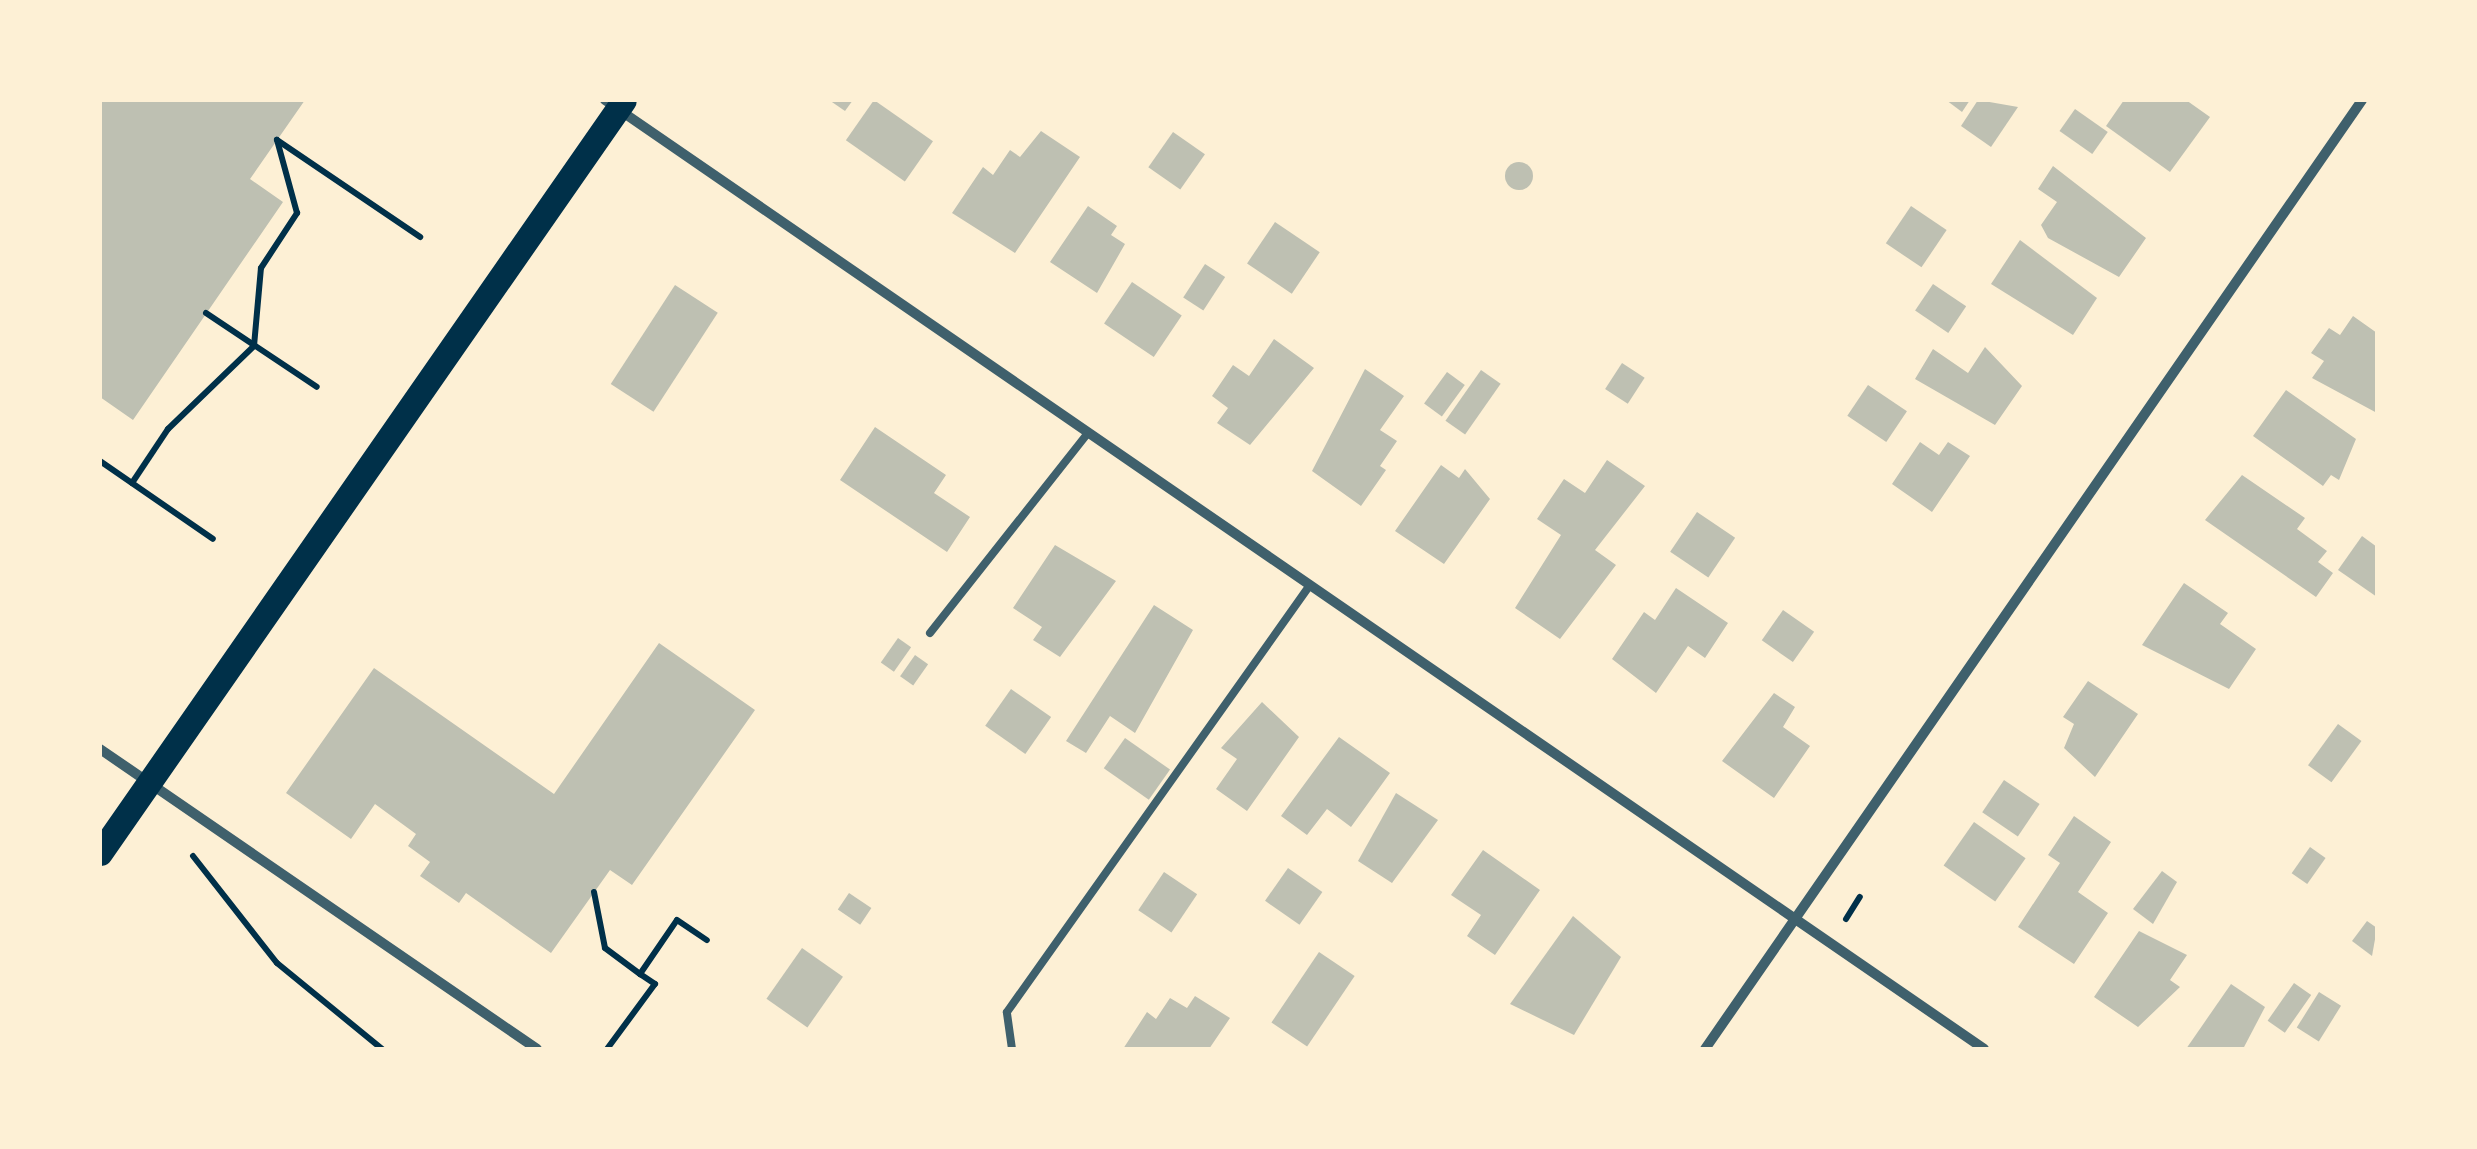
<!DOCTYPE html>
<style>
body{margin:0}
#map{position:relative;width:2477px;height:1149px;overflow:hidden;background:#fdf0d5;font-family:Montserrat,sans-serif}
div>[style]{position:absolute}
.building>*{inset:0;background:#bec0b2;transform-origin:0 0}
.round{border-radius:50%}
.path>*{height:6px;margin:-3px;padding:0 3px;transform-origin:3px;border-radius:3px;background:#003049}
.service>*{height:8px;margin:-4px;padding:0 4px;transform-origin:4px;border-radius:4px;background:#3f606c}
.minor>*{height:10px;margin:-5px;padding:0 5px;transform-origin:5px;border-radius:5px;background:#3f606c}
.primary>*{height:25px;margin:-12.5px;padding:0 12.5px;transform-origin:12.5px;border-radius:12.5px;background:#003049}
span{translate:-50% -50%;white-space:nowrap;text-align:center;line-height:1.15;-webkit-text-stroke:8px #fdf0d5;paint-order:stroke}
.frame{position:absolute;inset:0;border:102px solid #fdf0d5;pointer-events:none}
</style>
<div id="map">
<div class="building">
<i style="clip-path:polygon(100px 100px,305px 100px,250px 179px,283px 202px,133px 420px,100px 397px)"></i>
<i style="clip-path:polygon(829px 100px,853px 100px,845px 111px)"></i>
<i style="left:874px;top:100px;width:72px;height:49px;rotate:35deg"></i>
<i style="clip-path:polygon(1946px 100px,1970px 100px,1962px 112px)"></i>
<i style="clip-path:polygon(1978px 100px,2018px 107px,1991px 147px,1961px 126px)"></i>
<i style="clip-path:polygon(2124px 100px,2186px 100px,2210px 117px,2170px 172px,2106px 126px)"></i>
<i style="left:2075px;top:109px;width:40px;height:27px;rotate:35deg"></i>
<i style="clip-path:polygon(1041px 131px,1080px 157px,1015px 253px,952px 213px,983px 167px,993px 175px,1010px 150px,1020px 157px)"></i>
<i style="left:1173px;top:132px;width:39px;height:43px;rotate:35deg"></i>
<i class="round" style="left:1505px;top:162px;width:28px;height:28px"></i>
<i style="clip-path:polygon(2053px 166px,2146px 238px,2119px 277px,2048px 238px,2041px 225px,2057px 202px,2038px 189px)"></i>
<i style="clip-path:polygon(1088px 206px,1117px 226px,1111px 235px,1125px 244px,1097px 293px,1050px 262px)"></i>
<i style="left:1911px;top:206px;width:43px;height:45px;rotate:34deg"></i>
<i style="left:1275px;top:222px;width:54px;height:50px;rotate:34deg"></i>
<i style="clip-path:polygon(2020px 240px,2097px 298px,2073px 335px,1991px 284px)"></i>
<i style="left:1205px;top:264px;width:24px;height:40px;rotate:33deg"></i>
<i style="left:1132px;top:282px;width:60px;height:50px;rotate:34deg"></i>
<i style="left:1933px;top:284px;width:40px;height:32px;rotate:34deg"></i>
<i style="left:675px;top:285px;width:51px;height:118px;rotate:33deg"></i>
<i style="clip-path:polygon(2353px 316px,2377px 333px,2377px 413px,2312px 378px,2324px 361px,2311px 353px,2329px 328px,2340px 335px)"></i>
<i style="clip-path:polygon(1274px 339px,1314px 368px,1250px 445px,1217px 423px,1228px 408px,1212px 396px,1233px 365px,1249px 376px)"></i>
<i style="clip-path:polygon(1985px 347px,2022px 386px,1995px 425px,1915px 379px,1933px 349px,1968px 373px)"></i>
<i style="left:1622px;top:363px;width:27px;height:31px;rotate:33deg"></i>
<i style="clip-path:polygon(1365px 369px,1404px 396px,1380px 430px,1397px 441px,1380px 466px,1386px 470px,1361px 506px,1312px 471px)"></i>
<i style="left:1481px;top:370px;width:24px;height:62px;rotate:35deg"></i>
<i style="left:1447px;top:372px;width:22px;height:39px;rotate:36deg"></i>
<i style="left:1868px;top:385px;width:47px;height:37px;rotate:34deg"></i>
<i style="clip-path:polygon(2286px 390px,2356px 439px,2339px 480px,2331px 475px,2323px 486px,2253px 436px)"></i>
<i style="clip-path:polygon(875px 427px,946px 475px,934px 493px,970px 517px,947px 552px,840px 480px)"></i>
<i style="clip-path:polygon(1920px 442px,1939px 455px,1948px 442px,1970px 456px,1932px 512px,1892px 484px)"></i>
<i style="clip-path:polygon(1607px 460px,1645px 486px,1595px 550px,1616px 565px,1560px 639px,1515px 608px,1561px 535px,1537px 519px,1564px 479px,1585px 493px)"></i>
<i style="clip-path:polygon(1441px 465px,1459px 478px,1465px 469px,1490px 499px,1444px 564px,1395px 531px)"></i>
<i style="clip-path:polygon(2242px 475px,2305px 518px,2297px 529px,2327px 551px,2318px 562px,2333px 573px,2316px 597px,2205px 520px)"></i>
<i style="left:1697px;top:512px;width:46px;height:48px;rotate:34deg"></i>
<i style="clip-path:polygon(2362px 536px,2377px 547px,2377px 597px,2338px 570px)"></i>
<i style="clip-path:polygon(1055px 545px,1116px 581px,1060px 657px,1033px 640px,1042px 627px,1013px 608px)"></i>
<i style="clip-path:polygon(2184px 583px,2228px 613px,2220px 624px,2256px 649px,2229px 689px,2142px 645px)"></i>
<i style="clip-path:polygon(1676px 588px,1728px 623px,1705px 658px,1688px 646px,1656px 693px,1612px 659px,1644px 612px,1655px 620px)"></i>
<i style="clip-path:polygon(1154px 605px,1193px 630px,1135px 733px,1110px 716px,1086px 753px,1066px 741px)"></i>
<i style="left:1783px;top:610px;width:38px;height:37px;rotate:35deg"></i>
<i style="left:898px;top:638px;width:16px;height:30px;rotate:35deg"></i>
<i style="clip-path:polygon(659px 643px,755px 710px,632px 885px,610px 870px,551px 953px,466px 893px,459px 903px,420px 876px,430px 862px,408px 846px,416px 834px,375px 804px,351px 839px,286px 793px,374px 668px,554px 794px)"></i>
<i style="left:915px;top:655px;width:16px;height:26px;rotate:35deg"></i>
<i style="clip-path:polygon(2088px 681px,2138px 714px,2095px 777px,2064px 748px,2074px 724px,2063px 717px)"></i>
<i style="left:1011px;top:689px;width:49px;height:45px;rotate:35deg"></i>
<i style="clip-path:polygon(1774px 693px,1795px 707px,1783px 727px,1810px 746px,1774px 798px,1722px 761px)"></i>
<i style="clip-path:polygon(1262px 702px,1299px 737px,1247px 811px,1216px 789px,1237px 759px,1221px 748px)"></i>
<i style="left:2338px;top:724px;width:29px;height:51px;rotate:36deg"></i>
<i style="clip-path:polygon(1339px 737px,1390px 773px,1351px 827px,1327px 809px,1307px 835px,1281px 816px)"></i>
<i style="left:1125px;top:738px;width:55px;height:37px;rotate:35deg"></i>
<i style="left:2004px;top:780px;width:43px;height:39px;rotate:34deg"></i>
<i style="clip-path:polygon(1396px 793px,1438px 820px,1392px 883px,1358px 861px)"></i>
<i style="clip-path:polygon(2074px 816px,2111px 842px,2078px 892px,2108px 913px,2074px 964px,2018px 927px,2060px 863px,2048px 855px)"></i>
<i style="left:1974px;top:822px;width:63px;height:53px;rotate:35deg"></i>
<i style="left:2310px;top:847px;width:19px;height:32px;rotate:35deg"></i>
<i style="clip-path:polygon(1483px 850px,1540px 890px,1495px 955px,1467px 936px,1481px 915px,1451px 895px)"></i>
<i style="left:1288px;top:868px;width:42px;height:40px;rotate:35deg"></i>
<i style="clip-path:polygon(2162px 871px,2177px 882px,2153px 924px,2133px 909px)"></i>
<i style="left:1164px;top:872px;width:40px;height:46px;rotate:34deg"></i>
<i style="left:849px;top:893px;width:27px;height:20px;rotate:34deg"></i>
<i style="clip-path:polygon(1573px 916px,1621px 957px,1574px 1035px,1510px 1004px)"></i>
<i style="clip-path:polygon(2367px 921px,2377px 928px,2372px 956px,2352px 941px)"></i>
<i style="clip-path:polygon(2139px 931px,2187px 955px,2170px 980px,2180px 987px,2138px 1027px,2094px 997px)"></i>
<i style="left:802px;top:948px;width:50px;height:62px;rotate:35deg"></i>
<i style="left:1319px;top:952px;width:43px;height:85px;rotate:34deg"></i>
<i style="left:2294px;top:983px;width:21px;height:46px;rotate:35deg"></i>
<i style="clip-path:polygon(2231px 984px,2265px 1007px,2243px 1049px,2186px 1049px)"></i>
<i style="left:2319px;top:992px;width:26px;height:42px;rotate:32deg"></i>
<i style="clip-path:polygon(1195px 996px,1230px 1018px,1209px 1049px,1123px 1049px,1147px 1012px,1156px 1019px,1170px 998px,1187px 1008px)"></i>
</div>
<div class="path">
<i style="left:206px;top:313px;width:133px;rotate:33.7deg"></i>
<i style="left:100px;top:461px;width:137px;rotate:34.6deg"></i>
<i style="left:132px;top:483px;width:65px;rotate:-56.3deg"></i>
<i style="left:168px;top:429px;width:120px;rotate:-44deg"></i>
<i style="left:254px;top:346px;width:78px;rotate:-84.9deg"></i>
<i style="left:261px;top:268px;width:66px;rotate:-56.8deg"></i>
<i style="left:297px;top:213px;width:76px;rotate:-105.3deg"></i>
<i style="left:277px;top:140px;width:173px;rotate:34.1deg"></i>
<i style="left:193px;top:856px;width:136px;rotate:51.9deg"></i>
<i style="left:277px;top:963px;width:136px;rotate:39.3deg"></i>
<i style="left:594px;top:892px;width:57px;rotate:78.9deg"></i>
<i style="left:605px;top:948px;width:44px;rotate:36.6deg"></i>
<i style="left:1846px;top:919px;width:26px;rotate:-58deg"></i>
<i style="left:607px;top:1049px;width:81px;rotate:-53.6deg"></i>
<i style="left:655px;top:984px;width:18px;rotate:-146deg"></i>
<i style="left:640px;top:974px;width:65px;rotate:-55.6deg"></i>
<i style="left:677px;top:920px;width:36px;rotate:34deg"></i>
</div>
<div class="service">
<i style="left:930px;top:633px;width:255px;rotate:-51.7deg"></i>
<i style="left:1012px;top:1049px;width:37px;rotate:-98deg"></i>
<i style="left:1007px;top:1012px;width:524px;rotate:-54.64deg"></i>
</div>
<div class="minor">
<i style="left:605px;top:100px;width:1674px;rotate:34.53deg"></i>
<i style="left:100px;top:749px;width:530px;rotate:34.47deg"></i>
<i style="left:1705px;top:1049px;width:1154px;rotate:-55.3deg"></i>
</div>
<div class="primary">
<i style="left:100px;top:853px;width:917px;rotate:-55.17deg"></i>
</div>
<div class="frame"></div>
</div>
